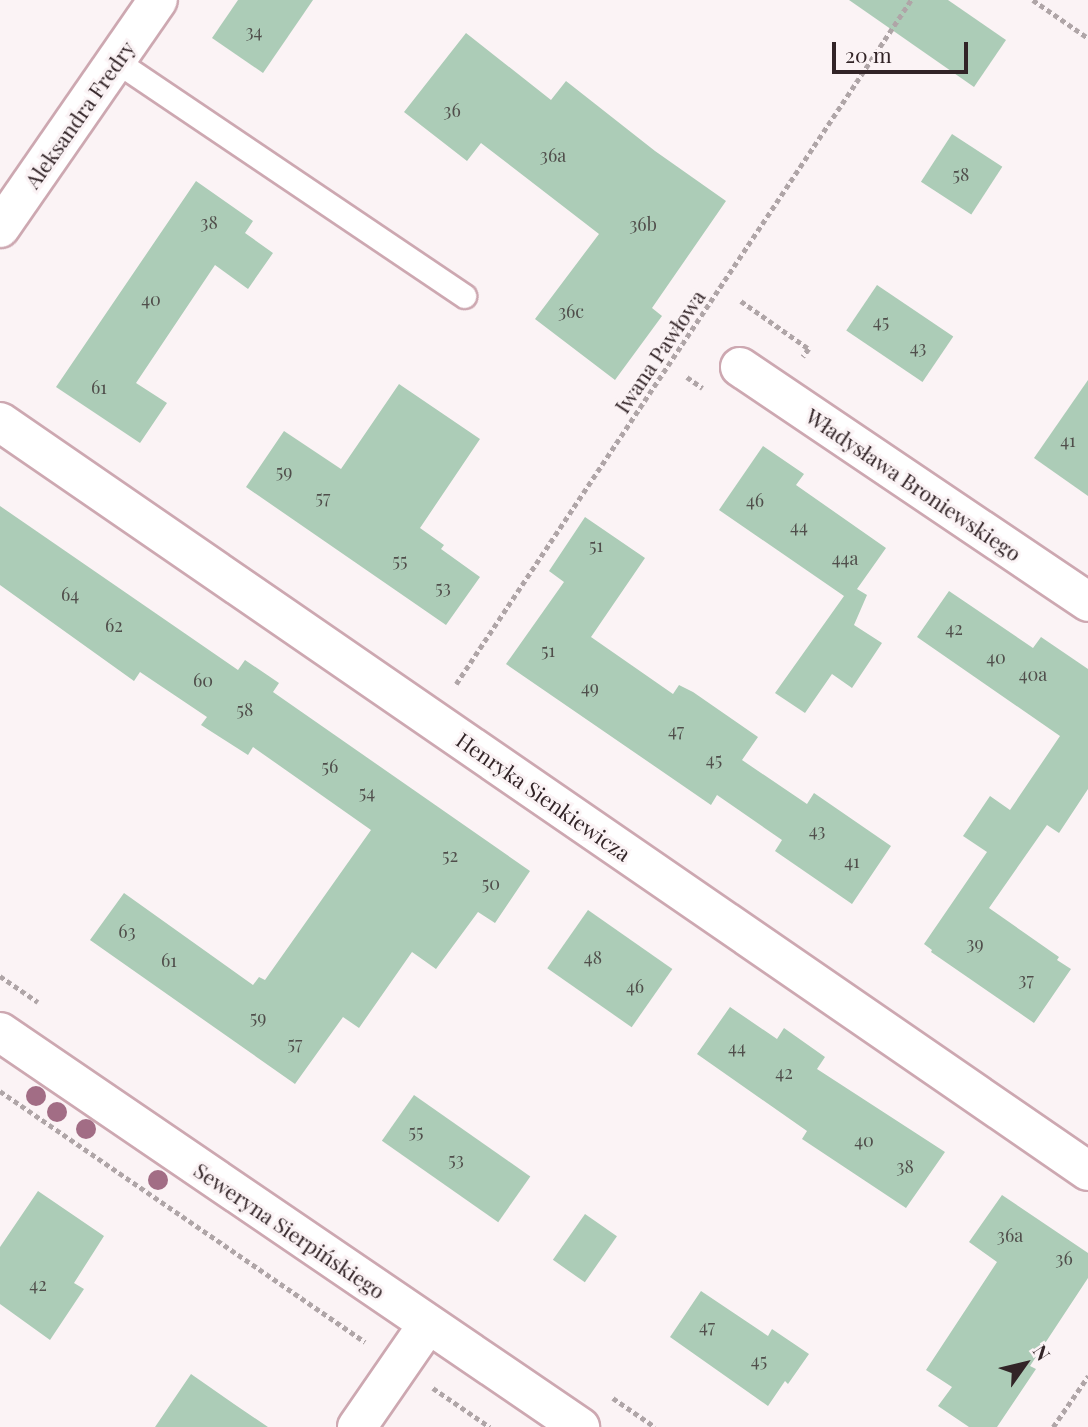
<!DOCTYPE html>
<meta charset="utf-8">
<style>
body{margin:0}
#map{position:relative;width:1088px;height:1427px;overflow:hidden;background:#fbf3f5;font-family:"Playfair Display",serif}
div>[style]{position:absolute}
.building>*{inset:0;background:#acccb7;transform-origin:0 0}
.path>*{height:4.5px;margin-top:-2.25px;transform-origin:0;background:repeating-linear-gradient(90deg,#afa5a7 0 5px,transparent 0 8.5px)}
.roads{filter:drop-shadow(2px 0 #cda8b1) drop-shadow(-2px 0 #cda8b1) drop-shadow(0 2px #cda8b1) drop-shadow(0 -2px #cda8b1)}
.service>*{height:23px;margin:-11.5px;padding:0 11.5px;transform-origin:11.5px;border-radius:11.5px;background:#fff}
.minor>*{height:38px;margin:-19px;padding:0 19px;transform-origin:19px;border-radius:19px;background:#fff}
.trees>*{width:20px;height:20px;margin:-10px;border-radius:50%;background:#a26d85}
span{translate:-50% -50%;white-space:nowrap;text-align:center;line-height:1.15;-webkit-text-stroke:6px #fbf3f5;paint-order:stroke}
.number-label{font-size:18px;color:#504e4b}
.number-label span{-webkit-text-stroke-width:0}
.street-label{font-size:21px;color:#322427}
.north{position:absolute;left:990px;top:1329px;width:70px;height:70px;-webkit-text-stroke:5px #fbf3f5;paint-order:stroke;rotate:56deg;font-size:19px;font-weight:700;line-height:28px;text-align:center;color:#322427}
.north::after{content:'';display:block;margin:auto;width:24px;height:32px;background:#322427;clip-path:polygon(50% 0,100% 100%,50% 72%,0 100%)}
.scale{position:absolute;left:832px;top:42px;width:136px;height:32px;box-sizing:border-box;border:4px solid #322427;border-top:0;padding-left:9px;font-size:21px;line-height:24px;white-space:nowrap;color:#322427;-webkit-text-stroke:5px #fbf3f5;paint-order:stroke}
</style>
<div id="map">
<div class="building">
<i style="clip-path:polygon(238px 0,313px 0,263px 73px,212px 38px)"></i>
<i style="clip-path:polygon(849px 0,948px 0,1006px 40px,974px 87px)"></i>
<i style="clip-path:polygon(466px 33px,551px 100px,566px 81px,655px 151px,726px 201px,652px 308px,662px 316px,615px 380px,535px 319px,599px 234px,481px 143px,467px 161px,404px 112px)"></i>
<i style="left:952px;top:134px;width:60px;height:57px;rotate:33deg"></i>
<i style="clip-path:polygon(196px 181px,253px 221px,245px 233px,273px 253px,248px 289px,215px 265px,136px 383px,167px 403px,140px 443px,56px 387px)"></i>
<i style="left:877px;top:285px;width:92px;height:55px;rotate:34deg"></i>
<i style="clip-path:polygon(1088px 380px,1088px 496px,1034px 458px)"></i>
<i style="clip-path:polygon(399px 384px,480px 439px,420px 528px,444px 545px,441px 549px,480px 577px,446px 625px,246px 487px,284px 431px,341px 469px)"></i>
<i style="clip-path:polygon(763px 446px,804px 474px,796px 485px,886px 548px,857px 589px,867px 595px,854px 625px,882px 643px,852px 688px,832px 674px,805px 713px,775px 693px,844px 596px,719px 510px)"></i>
<i style="clip-path:polygon(0 506px,238px 670px,245px 660px,279px 683px,273px 692px,530px 871px,495px 923px,478px 912px,436px 969px,412px 952px,359px 1028px,343px 1017px,295px 1084px,90px 940px,124px 893px,253px 985px,259px 977px,265px 980px,371px 830px,253px 747px,248px 755px,201px 725px,207px 717px,140px 672px,134px 681px,0 585px)"></i>
<i style="clip-path:polygon(585px 517px,645px 558px,591px 637px,673px 694px,679px 685px,693px 692px,758px 737px,742px 760px,807px 804px,814px 793px,891px 846px,852px 904px,775px 851px,782px 840px,717px 795px,711px 805px,506px 664px,564px 582px,549px 571px)"></i>
<i style="clip-path:polygon(949px 591px,1033px 648px,1041px 637px,1088px 669px,1088px 789px,1059px 833px,1047px 825px,989px 908px,1059px 957px,1057px 960px,1071px 969px,1034px 1023px,931px 952px,932px 950px,924px 944px,987px 852px,963px 836px,990px 796px,1010px 810px,1060px 736px,917px 637px)"></i>
<i style="left:588px;top:910px;width:103px;height:71px;rotate:35deg"></i>
<i style="clip-path:polygon(730px 1007px,777px 1039px,784px 1028px,825px 1057px,817px 1069px,945px 1152px,906px 1208px,802px 1139px,807px 1131px,697px 1054px)"></i>
<i style="left:414px;top:1095px;width:142px;height:56px;rotate:35deg"></i>
<i style="clip-path:polygon(38px 1191px,104px 1236px,74px 1283px,84px 1289px,50px 1340px,0 1304px,0 1247px)"></i>
<i style="clip-path:polygon(1002px 1195px,1088px 1253px,1088px 1278px,1030px 1366px,1036px 1369px,997px 1427px,969px 1427px,938px 1406px,952px 1387px,926px 1370px,997px 1262px,969px 1242px)"></i>
<i style="left:585px;top:1214px;width:39px;height:56px;rotate:35deg"></i>
<i style="clip-path:polygon(701px 1291px,768px 1336px,772px 1329px,809px 1354px,788px 1384px,785px 1381px,768px 1406px,670px 1337px)"></i>
<i style="clip-path:polygon(191px 1374px,234px 1404px,268px 1427px,155px 1427px)"></i>
</div>
<div class="path">
<i style="left:1033px;top:0;width:67px;rotate:34.6deg"></i>
<i style="left:741px;top:301px;width:83px;rotate:35.2deg"></i>
<i style="left:809px;top:349px;width:10px;rotate:127deg"></i>
<i style="left:687px;top:377px;width:19px;rotate:35deg"></i>
<i style="left:456px;top:684px;width:822px;rotate:-56.37deg"></i>
<i style="left:0;top:976px;width:46px;rotate:34.4deg"></i>
<i style="left:0;top:1091px;width:443px;rotate:34.5deg"></i>
<i style="left:433px;top:1388px;width:69px;rotate:34.4deg"></i>
<i style="left:613px;top:1398px;width:51px;rotate:34.6deg"></i>
<i style="left:1053px;top:1427px;width:62px;rotate:-55.5deg"></i>
</div>
<div class="roads">
<div class="service">
<i style="left:116px;top:61px;width:420px;rotate:34deg"></i>
</div>
<div class="minor">
<i style="left:0;top:228px;width:277px;rotate:-55.3deg"></i>
<i style="left:740px;top:367px;width:420px;rotate:34deg"></i>
<i style="left:0;top:422px;width:1321px;rotate:34.54deg"></i>
<i style="left:0;top:1032px;width:702px;rotate:34.26deg"></i>
<i style="left:357px;top:1427px;width:125px;rotate:-55.4deg"></i>
</div>
</div>
<div class="trees">
<i style="left:36px;top:1096px"></i>
<i style="left:57px;top:1112px"></i>
<i style="left:86px;top:1129px"></i>
<i style="left:158px;top:1180px"></i>
</div>
<div class="number-label">
<span style="left:254px;top:31px">34</span>
<span style="left:452px;top:110px">36</span>
<span style="left:553px;top:155px">36a</span>
<span style="left:961px;top:174px">58</span>
<span style="left:209px;top:222px">38</span>
<span style="left:643px;top:224px">36b</span>
<span style="left:151px;top:299px">40</span>
<span style="left:571px;top:311px">36c</span>
<span style="left:881px;top:321px">45</span>
<span style="left:918px;top:347px">43</span>
<span style="left:99px;top:387px">61</span>
<span style="left:1068px;top:440px">41</span>
<span style="left:284px;top:471px">59</span>
<span style="left:323px;top:497px">57</span>
<span style="left:755px;top:500px">46</span>
<span style="left:799px;top:526px">44</span>
<span style="left:596px;top:545px">51</span>
<span style="left:845px;top:558px">44a</span>
<span style="left:400px;top:560px">55</span>
<span style="left:443px;top:587px">53</span>
<span style="left:70px;top:594px">64</span>
<span style="left:114px;top:625px">62</span>
<span style="left:954px;top:628px">42</span>
<span style="left:548px;top:650px">51</span>
<span style="left:996px;top:657px">40</span>
<span style="left:1033px;top:674px">40a</span>
<span style="left:203px;top:680px">60</span>
<span style="left:590px;top:687px">49</span>
<span style="left:245px;top:709px">58</span>
<span style="left:676px;top:730px">47</span>
<span style="left:714px;top:759px">45</span>
<span style="left:330px;top:766px">56</span>
<span style="left:367px;top:792px">54</span>
<span style="left:817px;top:830px">43</span>
<span style="left:450px;top:855px">52</span>
<span style="left:852px;top:861px">41</span>
<span style="left:491px;top:883px">50</span>
<span style="left:127px;top:931px">63</span>
<span style="left:975px;top:943px">39</span>
<span style="left:593px;top:957px">48</span>
<span style="left:169px;top:960px">61</span>
<span style="left:1026px;top:979px">37</span>
<span style="left:635px;top:986px">46</span>
<span style="left:258px;top:1017px">59</span>
<span style="left:295px;top:1043px">57</span>
<span style="left:737px;top:1047px">44</span>
<span style="left:784px;top:1072px">42</span>
<span style="left:416px;top:1131px">55</span>
<span style="left:864px;top:1140px">40</span>
<span style="left:456px;top:1159px">53</span>
<span style="left:905px;top:1166px">38</span>
<span style="left:1010px;top:1235px">36a</span>
<span style="left:1064px;top:1258px">36</span>
<span style="left:38px;top:1284px">42</span>
<span style="left:707px;top:1326px">47</span>
<span style="left:759px;top:1360px">45</span>
</div>
<div class="street-label">
<span style="left:79px;top:114px;rotate:-55deg">Aleksandra Fredry</span>
<span style="left:659px;top:351px;rotate:-56deg">Iwana Pawłowa</span>
<span style="left:914px;top:484px;rotate:34deg">Władysława Broniewskiego</span>
<span style="left:544px;top:796px;rotate:35deg">Henryka Sienkiewicza</span>
<span style="left:290px;top:1230px;rotate:34deg">Seweryna Sierpińskiego</span>
</div>
<div class="north">N</div>
<div class="scale">20 m</div>
</div>
